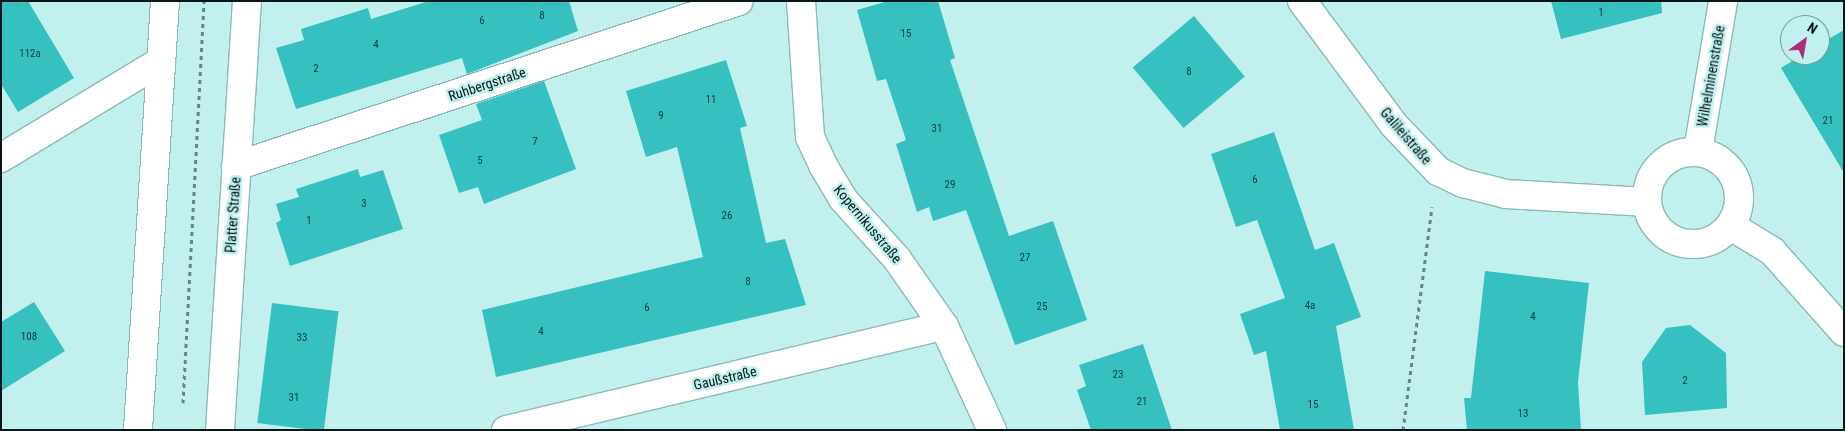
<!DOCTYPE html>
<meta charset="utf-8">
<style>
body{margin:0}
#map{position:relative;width:1845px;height:431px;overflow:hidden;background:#c1f0ef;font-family:"Roboto Condensed",sans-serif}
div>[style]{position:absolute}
.building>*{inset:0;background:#36c0c0;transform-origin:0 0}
.path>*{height:3px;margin-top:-1.5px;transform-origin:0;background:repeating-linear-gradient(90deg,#668686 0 4px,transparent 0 8px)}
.roads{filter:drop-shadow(1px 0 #8bb9b8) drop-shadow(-1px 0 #8bb9b8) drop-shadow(0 1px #8bb9b8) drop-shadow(0 -1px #8bb9b8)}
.minor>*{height:28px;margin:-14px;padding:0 14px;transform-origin:14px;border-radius:14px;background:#fff}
.minor>.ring{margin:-14px;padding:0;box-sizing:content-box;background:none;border:28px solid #fff;border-radius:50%}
.major>*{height:28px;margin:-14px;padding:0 14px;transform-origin:14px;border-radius:14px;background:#fff}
span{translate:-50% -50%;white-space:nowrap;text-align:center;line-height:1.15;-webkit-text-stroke:5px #c1f0ef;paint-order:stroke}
.number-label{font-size:11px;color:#114040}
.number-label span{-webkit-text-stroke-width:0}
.street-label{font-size:14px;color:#051616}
.frame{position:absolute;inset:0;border:2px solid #051616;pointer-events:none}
.north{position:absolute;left:1780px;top:15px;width:50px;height:50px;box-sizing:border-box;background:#c1f0ef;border:1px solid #769998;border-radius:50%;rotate:32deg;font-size:14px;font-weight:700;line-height:20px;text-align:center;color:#051616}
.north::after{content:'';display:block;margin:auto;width:18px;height:22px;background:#ab2e7e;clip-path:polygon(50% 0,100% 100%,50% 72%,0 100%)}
</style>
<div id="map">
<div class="building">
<i style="clip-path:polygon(1px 1px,28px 1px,74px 78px,18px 112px,1px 84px)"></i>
<i style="clip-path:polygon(429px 1px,569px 1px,578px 31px,467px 74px,462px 58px,296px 109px,276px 48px,304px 40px,301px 29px,368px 8px,371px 19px)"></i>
<i style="clip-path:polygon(888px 1px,938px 1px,955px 58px,950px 60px,1009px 236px,1053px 221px,1087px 320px,1015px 345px,966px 210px,933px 221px,929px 207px,917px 212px,896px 144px,906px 140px,886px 79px,877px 81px,857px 10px)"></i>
<i style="clip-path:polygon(1551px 1px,1661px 1px,1662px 13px,1561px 39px)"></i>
<i style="left:1194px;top:16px;width:79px;height:80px;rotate:50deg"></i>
<i style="clip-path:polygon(1844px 30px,1844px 173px,1781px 68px,1802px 55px,1820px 55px,1820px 44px)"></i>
<i style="clip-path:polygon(726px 60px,747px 126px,740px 128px,766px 243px,785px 239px,806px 305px,496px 377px,482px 310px,703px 257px,677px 147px,646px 157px,626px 91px)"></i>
<i style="clip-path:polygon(544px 81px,576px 169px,484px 204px,478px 187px,459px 193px,439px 135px,482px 120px,476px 104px)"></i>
<i style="clip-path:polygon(1274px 132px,1315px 250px,1334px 243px,1361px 317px,1336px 326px,1354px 430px,1280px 430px,1266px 351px,1254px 355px,1240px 314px,1285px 298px,1257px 220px,1236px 227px,1211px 154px)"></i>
<i style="clip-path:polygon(358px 169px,360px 177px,383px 170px,403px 229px,290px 266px,276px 223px,281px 220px,276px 204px,299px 197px,296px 189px)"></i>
<i style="clip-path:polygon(1485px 271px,1589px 283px,1578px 382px,1581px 430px,1467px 430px,1464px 398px,1471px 398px)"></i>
<i style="clip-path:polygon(34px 302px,65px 351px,1px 391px,1px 322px)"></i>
<i style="left:272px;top:303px;width:67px;height:121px;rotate:7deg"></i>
<i style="clip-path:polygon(1690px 325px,1726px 353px,1727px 408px,1645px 415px,1642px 362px,1666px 328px)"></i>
<i style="clip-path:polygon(1143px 344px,1172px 430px,1091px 430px,1077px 390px,1086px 386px,1079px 365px)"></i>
</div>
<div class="path">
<i style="left:183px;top:403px;width:403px;rotate:-87deg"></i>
<i style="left:1403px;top:430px;width:225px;rotate:-82.6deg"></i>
</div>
<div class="roads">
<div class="minor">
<i style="left:801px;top:1px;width:136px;rotate:86.2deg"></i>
<i style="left:810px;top:137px;width:33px;rotate:65deg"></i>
<i style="left:824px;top:167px;width:37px;rotate:59deg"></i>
<i style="left:843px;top:199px;width:81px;rotate:48deg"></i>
<i style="left:897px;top:259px;width:82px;rotate:55deg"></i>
<i style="left:944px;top:326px;width:115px;rotate:65.2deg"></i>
<i style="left:1302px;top:1px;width:154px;rotate:53.4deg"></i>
<i style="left:1394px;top:125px;width:64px;rotate:46.3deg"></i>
<i style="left:1438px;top:171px;width:28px;rotate:26deg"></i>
<i style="left:1463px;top:183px;width:44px;rotate:14.3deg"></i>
<i style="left:1506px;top:194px;width:141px;rotate:3.2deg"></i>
<i style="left:1698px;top:151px;width:152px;rotate:-80.5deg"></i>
<i class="ring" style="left:1647px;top:152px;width:64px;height:64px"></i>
<i style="left:1px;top:158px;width:187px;rotate:-31.2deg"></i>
<i style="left:236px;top:166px;width:529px;rotate:-18.16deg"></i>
<i style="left:1731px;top:226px;width:48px;rotate:31.4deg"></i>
<i style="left:1772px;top:251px;width:108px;rotate:48.4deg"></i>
<i style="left:220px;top:430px;width:430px;rotate:-86.4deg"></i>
<i style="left:506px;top:430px;width:450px;rotate:-13.4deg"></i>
</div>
<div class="major">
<i style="left:138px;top:430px;width:430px;rotate:-86.4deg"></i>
</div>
</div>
<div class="number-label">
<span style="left:1601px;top:13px">1</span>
<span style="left:542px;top:16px">8</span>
<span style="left:482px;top:21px">6</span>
<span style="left:906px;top:34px">15</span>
<span style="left:376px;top:45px">4</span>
<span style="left:30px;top:54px">112a</span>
<span style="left:316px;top:69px">2</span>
<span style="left:1189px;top:72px">8</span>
<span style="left:711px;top:100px">11</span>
<span style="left:661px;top:116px">9</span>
<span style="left:1828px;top:121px">21</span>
<span style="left:937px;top:129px">31</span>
<span style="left:535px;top:142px">7</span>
<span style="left:480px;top:161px">5</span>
<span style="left:1255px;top:180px">6</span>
<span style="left:950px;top:185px">29</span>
<span style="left:364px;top:204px">3</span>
<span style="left:727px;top:216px">26</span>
<span style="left:309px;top:221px">1</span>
<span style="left:1025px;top:258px">27</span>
<span style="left:748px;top:282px">8</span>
<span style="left:1310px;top:306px">4a</span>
<span style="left:1042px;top:307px">25</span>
<span style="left:647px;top:308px">6</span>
<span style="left:1533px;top:317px">4</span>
<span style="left:541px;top:332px">4</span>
<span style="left:29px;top:337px">108</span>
<span style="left:302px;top:338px">33</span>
<span style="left:1118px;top:375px">23</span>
<span style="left:1685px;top:381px">2</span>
<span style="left:294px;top:398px">31</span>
<span style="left:1142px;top:402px">21</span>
<span style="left:1313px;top:405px">15</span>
<span style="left:1523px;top:414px">13</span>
</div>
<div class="street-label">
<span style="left:1711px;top:76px;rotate:-80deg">Wilhelminenstraße</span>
<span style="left:487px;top:84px;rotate:-18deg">Ruhbergstraße</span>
<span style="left:1406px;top:136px;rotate:49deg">Galileistraße</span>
<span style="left:233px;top:215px;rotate:-86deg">Platter Straße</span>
<span style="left:868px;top:224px;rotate:50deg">Kopernikusstraße</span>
<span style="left:725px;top:378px;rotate:-13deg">Gaußstraße</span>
</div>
<div class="frame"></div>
<div class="north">N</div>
</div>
